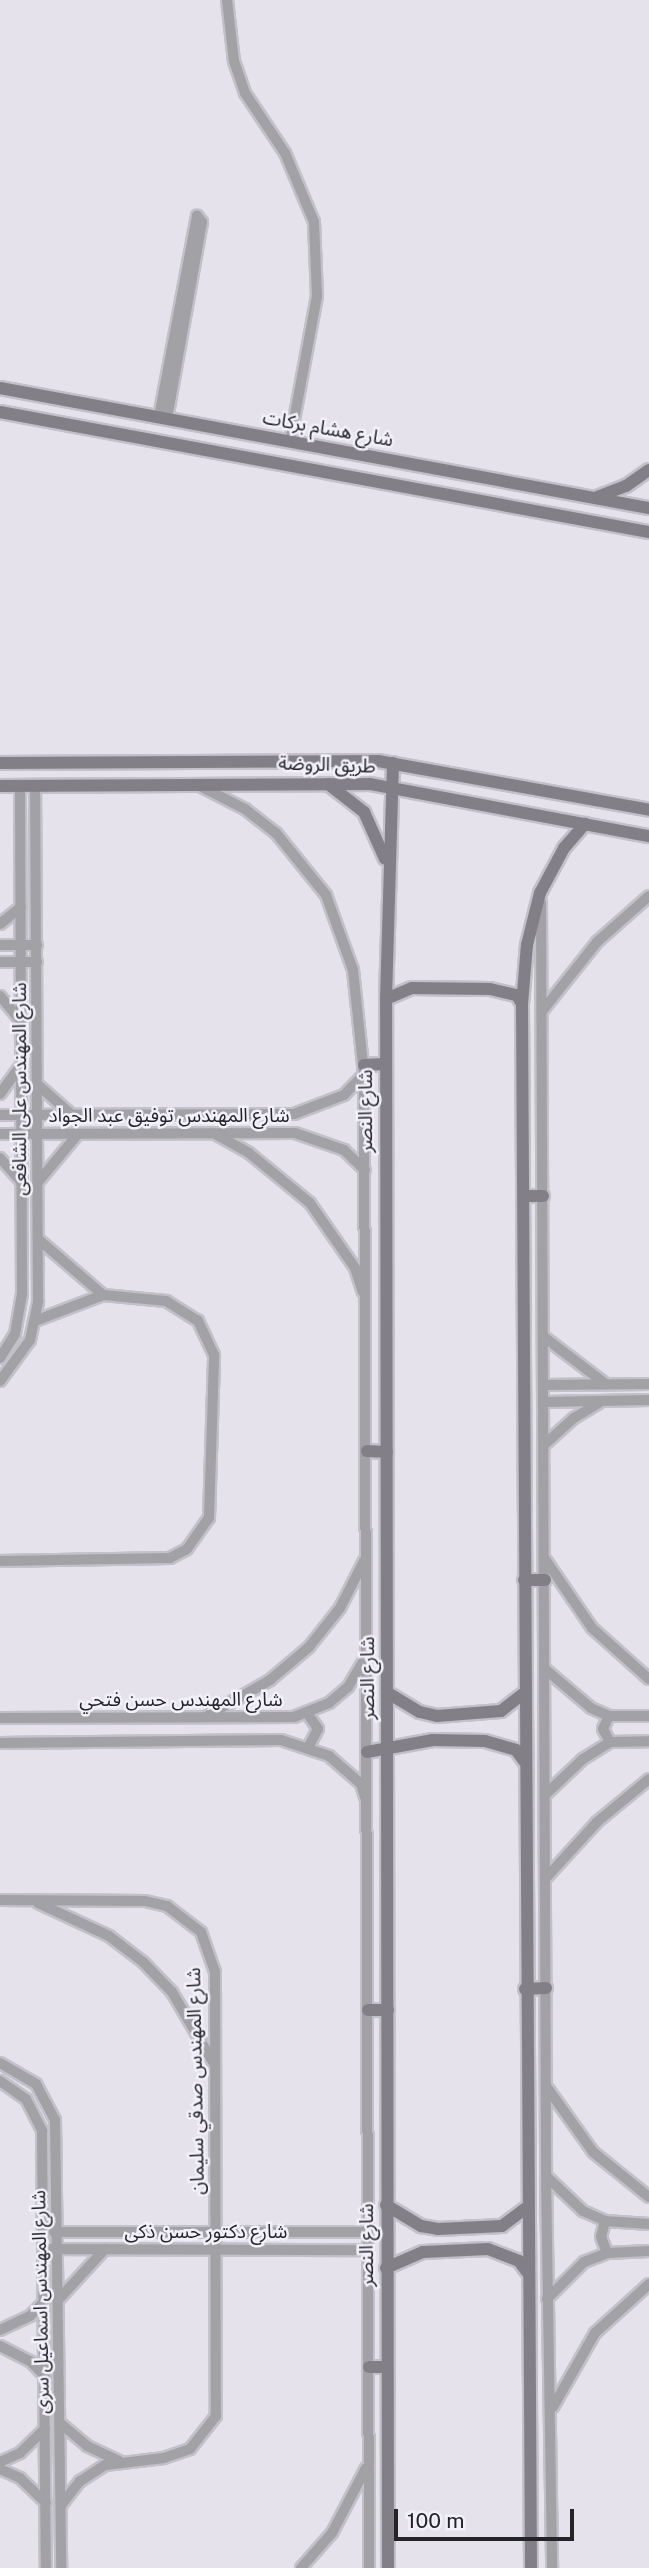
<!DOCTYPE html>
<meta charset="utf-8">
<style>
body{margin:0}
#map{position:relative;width:649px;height:2568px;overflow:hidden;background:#e5e2eb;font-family:"Public Sans","Noto Sans Arabic",sans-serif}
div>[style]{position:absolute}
.roads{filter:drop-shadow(2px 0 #c2c0c8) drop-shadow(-2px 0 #c2c0c8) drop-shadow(0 2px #c2c0c8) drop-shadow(0 -2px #c2c0c8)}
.street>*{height:10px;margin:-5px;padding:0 5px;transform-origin:5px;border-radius:5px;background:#a2a1a5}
.secondary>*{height:12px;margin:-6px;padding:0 6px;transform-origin:6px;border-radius:6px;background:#828086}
span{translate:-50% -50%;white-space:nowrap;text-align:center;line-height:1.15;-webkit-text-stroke:5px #f2f0f9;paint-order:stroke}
.street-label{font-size:19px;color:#242327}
.scale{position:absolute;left:394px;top:2509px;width:180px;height:32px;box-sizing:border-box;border:4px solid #242327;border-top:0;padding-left:9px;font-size:21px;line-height:24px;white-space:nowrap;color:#242327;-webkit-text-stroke:5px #f2f0f9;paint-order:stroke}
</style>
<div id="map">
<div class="roads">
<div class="street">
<i style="left:227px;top:0;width:61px;rotate:83.5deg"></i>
<i style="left:234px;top:61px;width:34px;rotate:71deg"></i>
<i style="left:245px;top:93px;width:72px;rotate:56.3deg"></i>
<i style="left:285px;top:153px;width:75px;rotate:67.2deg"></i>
<i style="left:314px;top:222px;width:74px;rotate:87.7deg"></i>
<i style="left:317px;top:296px;width:147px;rotate:100.5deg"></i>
<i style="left:159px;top:417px;width:205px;rotate:-79.3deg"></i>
<i style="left:197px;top:216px;width:8px;rotate:50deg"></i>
<i style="left:202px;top:222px;width:200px;rotate:100.1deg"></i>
<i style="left:200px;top:786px;width:51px;rotate:27.1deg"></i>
<i style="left:245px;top:809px;width:39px;rotate:38deg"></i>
<i style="left:276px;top:833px;width:80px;rotate:51.1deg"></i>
<i style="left:326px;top:895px;width:80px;rotate:70.2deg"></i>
<i style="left:353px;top:970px;width:105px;rotate:84deg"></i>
<i style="left:364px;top:1074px;width:1494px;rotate:89.81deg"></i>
<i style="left:541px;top:903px;width:1273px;rotate:89.77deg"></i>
<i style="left:546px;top:2176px;width:392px;rotate:89.1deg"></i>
<i style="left:0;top:924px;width:27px;rotate:-39deg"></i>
<i style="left:0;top:945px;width:37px"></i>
<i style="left:0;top:962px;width:37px"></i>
<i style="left:0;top:996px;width:33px;rotate:50deg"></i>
<i style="left:543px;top:1010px;width:87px;rotate:-51.5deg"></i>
<i style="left:597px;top:942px;width:69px;rotate:-41.5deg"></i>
<i style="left:37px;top:1084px;width:47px;rotate:41.5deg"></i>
<i style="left:0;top:1094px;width:36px;rotate:-54deg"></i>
<i style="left:0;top:1115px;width:294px;rotate:-0.2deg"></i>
<i style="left:294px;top:1114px;width:53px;rotate:-20.8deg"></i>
<i style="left:344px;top:1095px;width:29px;rotate:-46deg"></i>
<i style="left:0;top:1134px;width:295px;rotate:-0.2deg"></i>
<i style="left:295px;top:1133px;width:52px;rotate:19.1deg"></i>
<i style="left:344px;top:1150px;width:29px;rotate:44deg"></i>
<i style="left:215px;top:1134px;width:39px;rotate:29deg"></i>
<i style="left:249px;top:1153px;width:79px;rotate:39.3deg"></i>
<i style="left:310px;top:1203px;width:79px;rotate:55.3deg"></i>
<i style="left:355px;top:1268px;width:25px;rotate:72deg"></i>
<i style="left:0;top:1158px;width:31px;rotate:48deg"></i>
<i style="left:38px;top:1182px;width:62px;rotate:-50.2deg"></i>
<i style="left:38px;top:1239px;width:86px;rotate:40.7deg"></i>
<i style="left:544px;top:1337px;width:78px;rotate:37.2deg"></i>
<i style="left:0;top:1358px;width:28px;rotate:-58deg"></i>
<i style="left:15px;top:1334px;width:41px;rotate:-80.1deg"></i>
<i style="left:22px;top:1294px;width:509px;rotate:-90.23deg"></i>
<i style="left:0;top:1381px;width:51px;rotate:-53.8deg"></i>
<i style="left:30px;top:1340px;width:40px;rotate:-78deg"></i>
<i style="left:38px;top:1301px;width:516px;rotate:-90.33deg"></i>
<i style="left:544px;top:1385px;width:105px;rotate:-0.5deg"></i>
<i style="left:545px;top:1402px;width:104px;rotate:-1.1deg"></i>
<i style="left:545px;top:1444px;width:39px;rotate:-42deg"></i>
<i style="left:574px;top:1418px;width:29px;rotate:-31deg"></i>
<i style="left:545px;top:1559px;width:83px;rotate:55.7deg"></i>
<i style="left:592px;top:1628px;width:76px;rotate:41.8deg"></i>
<i style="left:0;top:1561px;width:170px;rotate:-1deg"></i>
<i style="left:170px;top:1558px;width:19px;rotate:-28deg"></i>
<i style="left:187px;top:1549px;width:38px;rotate:-55deg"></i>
<i style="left:209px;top:1518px;width:163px;rotate:-88.2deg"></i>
<i style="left:214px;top:1355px;width:38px;rotate:-115deg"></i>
<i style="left:198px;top:1321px;width:38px;rotate:-148deg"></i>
<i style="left:166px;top:1301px;width:63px;rotate:-174.6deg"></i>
<i style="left:103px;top:1295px;width:73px;rotate:159.1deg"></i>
<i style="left:545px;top:1669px;width:60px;rotate:40.3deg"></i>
<i style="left:591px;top:1708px;width:20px;rotate:24deg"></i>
<i style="left:609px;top:1716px;width:40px"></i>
<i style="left:307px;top:1713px;width:19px;rotate:55deg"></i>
<i style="left:318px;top:1729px;width:19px;rotate:118deg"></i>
<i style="left:207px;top:1716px;width:73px;rotate:-29.7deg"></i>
<i style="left:270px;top:1680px;width:51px;rotate:-40.2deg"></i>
<i style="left:309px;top:1647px;width:50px;rotate:-51.5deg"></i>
<i style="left:340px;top:1608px;width:53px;rotate:-62.9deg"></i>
<i style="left:609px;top:1716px;width:14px;rotate:115deg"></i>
<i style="left:603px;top:1729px;width:15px;rotate:62deg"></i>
<i style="left:0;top:1718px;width:294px;rotate:-0.2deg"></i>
<i style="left:294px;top:1717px;width:38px;rotate:-22deg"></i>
<i style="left:329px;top:1703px;width:25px;rotate:-40deg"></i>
<i style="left:348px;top:1687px;width:31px;rotate:-59deg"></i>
<i style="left:0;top:1743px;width:281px;rotate:-0.6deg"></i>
<i style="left:281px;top:1740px;width:51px;rotate:18.4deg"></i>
<i style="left:329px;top:1756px;width:43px;rotate:41.2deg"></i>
<i style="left:361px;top:1784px;width:14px;rotate:73deg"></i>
<i style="left:546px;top:1794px;width:51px;rotate:-43.4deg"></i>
<i style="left:583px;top:1759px;width:32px;rotate:-32deg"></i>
<i style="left:610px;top:1742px;width:39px;rotate:-1deg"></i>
<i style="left:546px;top:1878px;width:76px;rotate:-47.7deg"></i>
<i style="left:597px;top:1822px;width:67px;rotate:-39.6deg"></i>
<i style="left:0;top:1900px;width:145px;rotate:0.4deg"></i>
<i style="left:145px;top:1901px;width:23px;rotate:13deg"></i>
<i style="left:167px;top:1906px;width:43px;rotate:37.4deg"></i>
<i style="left:201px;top:1932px;width:42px;rotate:70.7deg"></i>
<i style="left:215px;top:1972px;width:444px;rotate:89.9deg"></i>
<i style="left:216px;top:2416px;width:42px;rotate:128.2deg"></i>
<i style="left:190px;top:2449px;width:28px;rotate:161deg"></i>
<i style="left:164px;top:2458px;width:59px;rotate:173.2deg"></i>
<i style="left:105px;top:2465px;width:30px;rotate:147deg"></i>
<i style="left:80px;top:2481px;width:31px;rotate:128deg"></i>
<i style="left:38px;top:1903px;width:78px;rotate:24.9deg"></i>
<i style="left:109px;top:1936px;width:43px;rotate:37.4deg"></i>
<i style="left:143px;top:1962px;width:42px;rotate:46deg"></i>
<i style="left:172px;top:1992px;width:81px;rotate:59.6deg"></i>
<i style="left:0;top:2063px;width:42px;rotate:30.3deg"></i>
<i style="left:36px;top:2084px;width:41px;rotate:62.2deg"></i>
<i style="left:55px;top:2120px;width:448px;rotate:89.2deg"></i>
<i style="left:0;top:2081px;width:32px;rotate:35deg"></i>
<i style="left:26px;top:2099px;width:36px;rotate:63deg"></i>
<i style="left:42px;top:2131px;width:437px;rotate:89.5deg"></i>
<i style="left:546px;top:2086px;width:81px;rotate:54.5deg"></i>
<i style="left:593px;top:2152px;width:72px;rotate:38.8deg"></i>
<i style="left:546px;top:2176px;width:51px;rotate:43.4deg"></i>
<i style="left:583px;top:2211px;width:24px;rotate:24deg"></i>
<i style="left:605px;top:2221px;width:44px;rotate:3.9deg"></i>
<i style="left:605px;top:2221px;width:16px;rotate:104deg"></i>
<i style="left:601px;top:2237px;width:17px;rotate:69deg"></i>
<i style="left:54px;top:2232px;width:314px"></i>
<i style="left:44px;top:2249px;width:324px;rotate:0.2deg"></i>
<i style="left:59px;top:2299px;width:68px;rotate:-47.4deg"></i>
<i style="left:547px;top:2299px;width:52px;rotate:-45deg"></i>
<i style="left:584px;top:2262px;width:25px;rotate:-21deg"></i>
<i style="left:607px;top:2253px;width:42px;rotate:-2.7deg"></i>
<i style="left:0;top:2330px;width:33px;rotate:-25deg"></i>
<i style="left:30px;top:2316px;width:20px;rotate:-45deg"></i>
<i style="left:0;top:2346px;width:35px;rotate:27deg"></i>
<i style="left:31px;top:2362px;width:20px;rotate:45deg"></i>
<i style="left:553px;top:2407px;width:85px;rotate:-60.4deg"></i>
<i style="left:595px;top:2333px;width:73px;rotate:-42.2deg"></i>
<i style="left:60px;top:2423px;width:35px;rotate:40deg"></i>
<i style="left:87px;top:2446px;width:35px;rotate:25deg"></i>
<i style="left:0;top:2462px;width:22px;rotate:-24deg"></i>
<i style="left:20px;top:2453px;width:35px;rotate:-44deg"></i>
<i style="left:0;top:2469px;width:22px;rotate:24deg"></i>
<i style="left:20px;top:2478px;width:36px;rotate:44deg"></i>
<i style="left:301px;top:2568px;width:47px;rotate:-48.5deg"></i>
<i style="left:332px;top:2533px;width:73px;rotate:-62.4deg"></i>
</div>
<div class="secondary">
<i style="left:0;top:388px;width:660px;rotate:10.48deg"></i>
<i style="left:0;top:412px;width:660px;rotate:10.48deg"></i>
<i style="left:597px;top:497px;width:31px;rotate:-21deg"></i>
<i style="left:626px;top:486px;width:28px;rotate:-35deg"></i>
<i style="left:0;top:763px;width:378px;rotate:-0.3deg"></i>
<i style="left:378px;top:761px;width:275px;rotate:10.2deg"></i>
<i style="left:328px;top:784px;width:46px;rotate:37.9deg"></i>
<i style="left:364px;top:812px;width:51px;rotate:65.9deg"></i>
<i style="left:0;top:786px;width:370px;rotate:-0.3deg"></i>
<i style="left:370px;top:784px;width:284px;rotate:10.6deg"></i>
<i style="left:386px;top:999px;width:28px;rotate:-23deg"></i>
<i style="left:412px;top:988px;width:78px;rotate:0.7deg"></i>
<i style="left:490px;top:989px;width:28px;rotate:13deg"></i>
<i style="left:517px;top:995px;width:10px;rotate:61deg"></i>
<i style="left:364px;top:1065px;width:21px;rotate:-3deg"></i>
<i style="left:523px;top:1196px;width:20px"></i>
<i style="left:367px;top:1451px;width:20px;rotate:3deg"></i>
<i style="left:524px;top:1580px;width:21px"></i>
<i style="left:388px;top:1693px;width:37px;rotate:31deg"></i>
<i style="left:420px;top:1712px;width:17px;rotate:13deg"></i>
<i style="left:437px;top:1716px;width:64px;rotate:-4.5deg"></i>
<i style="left:501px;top:1711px;width:29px;rotate:-38deg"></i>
<i style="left:367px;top:1752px;width:67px;rotate:-10.3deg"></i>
<i style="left:433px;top:1740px;width:52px;rotate:1.1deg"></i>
<i style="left:485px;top:1741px;width:32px;rotate:16deg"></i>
<i style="left:516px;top:1750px;width:14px;rotate:54deg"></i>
<i style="left:525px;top:1989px;width:21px;rotate:-3deg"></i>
<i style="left:368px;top:2010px;width:20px"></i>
<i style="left:386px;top:2205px;width:41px;rotate:31deg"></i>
<i style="left:421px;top:2226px;width:17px;rotate:10deg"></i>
<i style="left:438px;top:2229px;width:64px;rotate:-2.7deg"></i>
<i style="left:502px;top:2226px;width:30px;rotate:-37deg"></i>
<i style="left:386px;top:2268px;width:40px;rotate:-23.4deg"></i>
<i style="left:423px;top:2252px;width:65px;rotate:-2.6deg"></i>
<i style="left:488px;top:2249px;width:33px;rotate:21deg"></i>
<i style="left:519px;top:2261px;width:14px;rotate:54deg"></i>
<i style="left:369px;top:2367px;width:18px"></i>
<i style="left:388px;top:2568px;width:1569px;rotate:-90.07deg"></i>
<i style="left:386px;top:999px;width:236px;rotate:-88.3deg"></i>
<i style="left:531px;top:2568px;width:1564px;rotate:-90.33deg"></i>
<i style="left:522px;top:1004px;width:59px;rotate:-85.2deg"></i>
<i style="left:527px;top:945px;width:54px;rotate:-76deg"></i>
<i style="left:540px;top:893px;width:51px;rotate:-61.9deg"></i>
<i style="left:564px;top:848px;width:32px;rotate:-49deg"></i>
</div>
</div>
<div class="street-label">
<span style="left:328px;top:429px;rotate:10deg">شارع هشام بركات</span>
<span style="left:327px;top:765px;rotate:2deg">طريق الروضة</span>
<span style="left:20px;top:1089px;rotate:-90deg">شارع المهندس على الشافعى</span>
<span style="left:366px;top:1111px;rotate:-90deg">شارع النصر</span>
<span style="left:169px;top:1116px">شارع المهندس توفيق عبد الجواد</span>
<span style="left:368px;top:1678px;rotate:-90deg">شارع النصر</span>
<span style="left:181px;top:1700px">شارع المهندس حسن فتحي</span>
<span style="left:196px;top:2081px;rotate:-91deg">شارع المهندس صدقي سليمان</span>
<span style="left:206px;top:2232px">شارع دكتور حسن ذكى</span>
<span style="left:367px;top:2245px;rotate:-90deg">شارع النصر</span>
<span style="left:41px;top:2302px;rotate:-91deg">شارع المهندس اسماعيل سرى</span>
</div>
<div class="scale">100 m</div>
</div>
